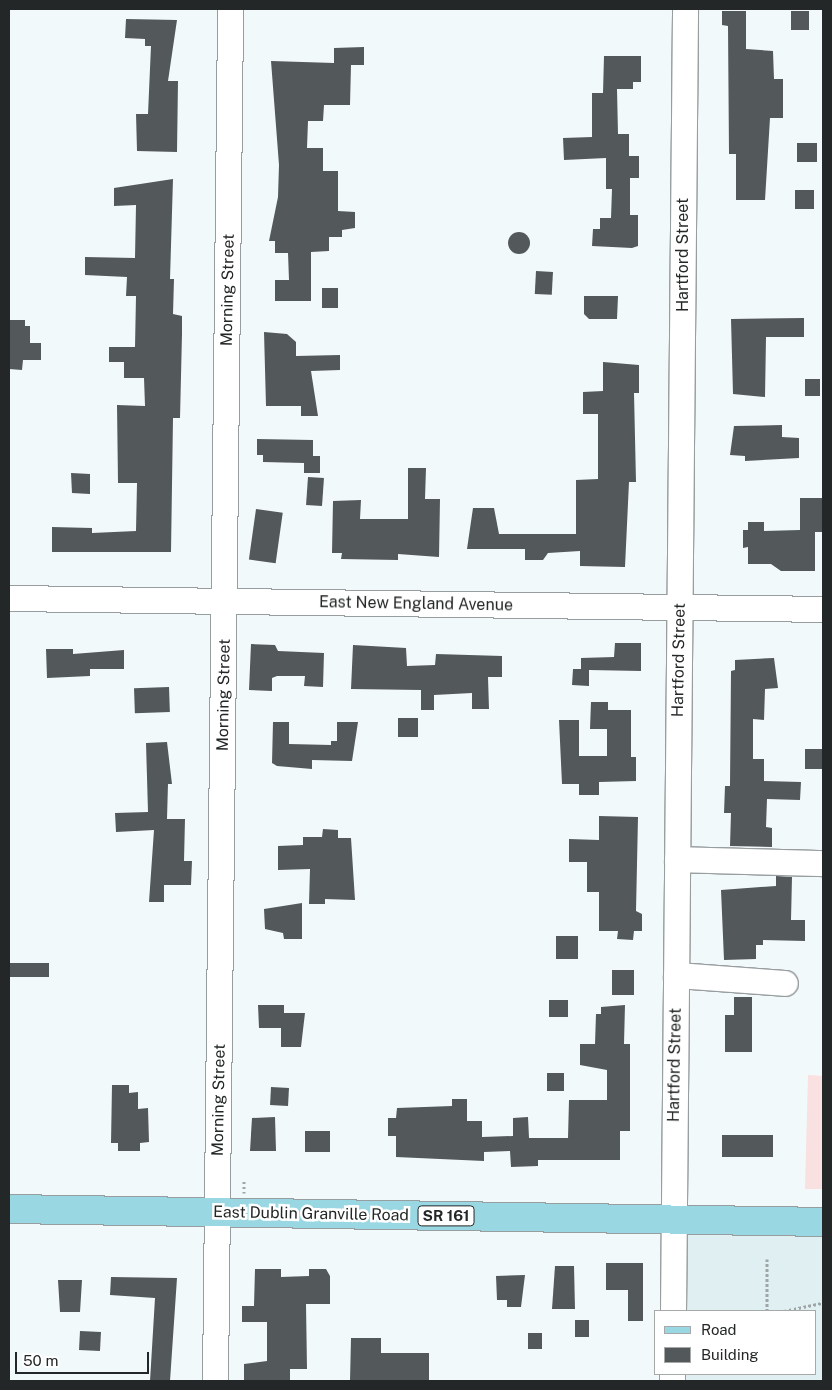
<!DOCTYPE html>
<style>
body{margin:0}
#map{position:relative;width:832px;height:1390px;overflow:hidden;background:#f2f9fb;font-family:"Public Sans",sans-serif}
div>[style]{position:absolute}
.built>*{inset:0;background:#dfeff2}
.green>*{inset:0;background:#f8e1e0}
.building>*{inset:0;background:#53585a;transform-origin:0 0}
.round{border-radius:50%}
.path>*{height:3px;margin-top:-1.5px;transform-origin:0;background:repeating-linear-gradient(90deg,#9fa5a6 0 2.5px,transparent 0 5px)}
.roads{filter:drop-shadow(1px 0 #989e9f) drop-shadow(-1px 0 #989e9f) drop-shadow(0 1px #989e9f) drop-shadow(0 -1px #989e9f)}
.minor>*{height:25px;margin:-12.5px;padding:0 12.5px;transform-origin:12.5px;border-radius:12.5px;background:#fff}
.major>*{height:28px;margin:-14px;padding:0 14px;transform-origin:14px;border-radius:14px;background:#99d7e3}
span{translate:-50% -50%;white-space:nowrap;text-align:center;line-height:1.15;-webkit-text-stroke:5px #fff;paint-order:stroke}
.shield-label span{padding:1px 4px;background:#fff;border:1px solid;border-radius:4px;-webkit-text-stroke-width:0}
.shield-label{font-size:15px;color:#242727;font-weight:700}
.street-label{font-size:16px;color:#242727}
.frame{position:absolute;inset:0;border:10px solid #242727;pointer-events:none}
.legend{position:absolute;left:654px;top:1310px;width:162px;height:65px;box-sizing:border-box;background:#fff;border:1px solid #a7a9a9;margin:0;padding:6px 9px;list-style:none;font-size:15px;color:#242727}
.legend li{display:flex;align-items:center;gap:10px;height:25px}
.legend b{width:25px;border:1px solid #a7a9a9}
.scale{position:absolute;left:15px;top:1352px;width:134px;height:22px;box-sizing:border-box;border:2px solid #242727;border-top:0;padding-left:6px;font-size:15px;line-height:18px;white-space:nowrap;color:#242727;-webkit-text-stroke:4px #fff;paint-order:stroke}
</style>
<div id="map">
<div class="built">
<i style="clip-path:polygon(674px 1220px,823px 1222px,823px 1381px,672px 1381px,672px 1374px,816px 1374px,816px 1311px,673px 1311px)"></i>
</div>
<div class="green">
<i style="clip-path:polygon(808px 1075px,823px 1076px,823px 1189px,805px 1189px)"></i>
</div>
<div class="building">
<i style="clip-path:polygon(722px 11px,746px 11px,746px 49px,773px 51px,774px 79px,783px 79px,783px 118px,770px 118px,765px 200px,736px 200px,736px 154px,729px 154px,728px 26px,722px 25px)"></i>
<i style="left:791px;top:11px;width:18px;height:19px"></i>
<i style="clip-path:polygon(126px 19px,177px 20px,168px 81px,178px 81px,177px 152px,137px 151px,136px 114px,148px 114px,151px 46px,145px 46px,145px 39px,125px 38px)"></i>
<i style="clip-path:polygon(364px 47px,364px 65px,351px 65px,350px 105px,324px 105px,323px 121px,308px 121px,307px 148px,323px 148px,323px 171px,338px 171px,338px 211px,355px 212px,355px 228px,342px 230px,342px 237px,329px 237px,329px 251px,311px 252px,311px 301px,275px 301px,275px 280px,289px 280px,288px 253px,275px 253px,275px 241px,269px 241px,278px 197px,279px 165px,271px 61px,334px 63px,334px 48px)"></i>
<i style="clip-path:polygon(604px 56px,641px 56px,641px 82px,633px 82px,633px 89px,617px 89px,618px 134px,629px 134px,629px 156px,639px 156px,639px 178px,630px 178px,630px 215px,638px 215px,638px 246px,632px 248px,592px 246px,593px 229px,600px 229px,600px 218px,611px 218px,612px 189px,606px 189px,606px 158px,564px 160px,563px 138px,592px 137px,592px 93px,603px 93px)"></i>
<i style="left:797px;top:143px;width:20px;height:19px"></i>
<i style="clip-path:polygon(173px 179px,170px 279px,174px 279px,173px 314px,182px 316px,182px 334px,180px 418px,173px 418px,171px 552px,52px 552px,52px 527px,92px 528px,92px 533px,136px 531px,137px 483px,118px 483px,117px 405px,145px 406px,144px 378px,124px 378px,124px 362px,109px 362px,109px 347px,135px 347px,136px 296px,126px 296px,127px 277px,85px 275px,85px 257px,135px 258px,136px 205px,114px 206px,114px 188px)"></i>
<i style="left:795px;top:190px;width:19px;height:19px"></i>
<i class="round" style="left:508px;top:232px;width:22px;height:22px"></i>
<i style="left:536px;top:271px;width:17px;height:23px;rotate:3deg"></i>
<i style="left:322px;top:288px;width:16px;height:20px"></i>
<i style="clip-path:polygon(584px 296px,618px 296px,617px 319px,589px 319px,584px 314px)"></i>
<i style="clip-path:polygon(804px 318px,804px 337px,766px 337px,765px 397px,733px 394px,731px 319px)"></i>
<i style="clip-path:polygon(9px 320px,25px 320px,25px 326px,30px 326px,30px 343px,41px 343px,41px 360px,23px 360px,22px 370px,9px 369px)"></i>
<i style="clip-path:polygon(264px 332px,287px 334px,296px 342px,296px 356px,340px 355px,340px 370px,311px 371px,318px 416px,301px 416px,301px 406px,266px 406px)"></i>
<i style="clip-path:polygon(603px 362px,639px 365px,639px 393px,634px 393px,636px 482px,629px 482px,625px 567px,580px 566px,580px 551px,548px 553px,543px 560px,525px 560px,525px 549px,467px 549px,473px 508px,494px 508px,499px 534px,576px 534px,576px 480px,598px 479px,598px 414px,583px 414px,583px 392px,603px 391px)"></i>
<i style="left:805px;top:379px;width:15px;height:17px"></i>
<i style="clip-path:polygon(782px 425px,782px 437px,799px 438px,799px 458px,745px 461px,745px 456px,730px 455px,734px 426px)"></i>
<i style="clip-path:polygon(257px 439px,313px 440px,313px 456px,320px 456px,320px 473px,304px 473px,304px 463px,263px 462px,263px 455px,257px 455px)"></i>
<i style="clip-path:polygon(408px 468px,426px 468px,425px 499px,440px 499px,439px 557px,398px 554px,398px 560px,341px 559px,342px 553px,332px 553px,333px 501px,361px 500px,360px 519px,408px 519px)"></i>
<i style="clip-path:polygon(71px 473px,90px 474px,90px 494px,72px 493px)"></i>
<i style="left:308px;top:477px;width:16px;height:28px;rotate:4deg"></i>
<i style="clip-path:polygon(800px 498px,823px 498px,823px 532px,815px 532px,815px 571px,781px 571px,771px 564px,748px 564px,748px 547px,743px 548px,743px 530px,748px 530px,748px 522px,764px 522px,764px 531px,800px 530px)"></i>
<i style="left:256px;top:509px;width:27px;height:51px;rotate:8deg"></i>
<i style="clip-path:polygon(615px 643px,641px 643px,641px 671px,589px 670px,589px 686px,572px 685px,573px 669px,581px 669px,581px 658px,614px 657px)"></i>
<i style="clip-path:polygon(251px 644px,275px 645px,278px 651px,324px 653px,323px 687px,304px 686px,305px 676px,277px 676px,272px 678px,272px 691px,249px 690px)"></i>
<i style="clip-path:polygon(353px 645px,406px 648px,407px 666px,435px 665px,436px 654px,502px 656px,502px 677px,488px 677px,489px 709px,472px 709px,472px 693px,434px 695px,434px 710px,421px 710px,421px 690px,351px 689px)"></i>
<i style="clip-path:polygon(46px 649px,73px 649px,73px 654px,124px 650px,124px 669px,90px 669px,90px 676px,47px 678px)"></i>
<i style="clip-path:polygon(774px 658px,778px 688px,765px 689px,764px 720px,753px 719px,753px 759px,764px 759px,764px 781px,801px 782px,800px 800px,767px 799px,766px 827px,772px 828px,772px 847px,730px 846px,731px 813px,724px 813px,725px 786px,730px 786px,731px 671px,735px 670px,735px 660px)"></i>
<i style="left:169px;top:687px;width:25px;height:35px;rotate:88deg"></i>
<i style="clip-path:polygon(591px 702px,608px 702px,608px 710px,631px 710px,631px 757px,636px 757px,636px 781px,599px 782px,599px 795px,579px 795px,579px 784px,562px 784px,559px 720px,579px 720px,579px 756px,607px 756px,607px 729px,590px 729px)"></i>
<i style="left:398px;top:718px;width:20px;height:19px"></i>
<i style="clip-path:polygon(273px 722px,289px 722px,289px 744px,331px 745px,331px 741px,337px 741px,337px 722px,358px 722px,352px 761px,312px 760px,312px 769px,277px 766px,272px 763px)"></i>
<i style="clip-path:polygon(167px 742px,172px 784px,168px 784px,167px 819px,185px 819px,184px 861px,192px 861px,191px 885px,164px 885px,164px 902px,149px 902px,154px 830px,116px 832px,115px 813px,148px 812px,146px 743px)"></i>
<i style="left:805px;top:749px;width:18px;height:20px"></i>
<i style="clip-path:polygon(599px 816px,638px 817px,636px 911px,642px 914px,642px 931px,634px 931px,633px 940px,617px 939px,618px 931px,599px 931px,599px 892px,587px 892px,587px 862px,569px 862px,569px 839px,599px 840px)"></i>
<i style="clip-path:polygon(323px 829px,338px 830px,338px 838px,351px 838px,355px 900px,325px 899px,325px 904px,309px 904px,310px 869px,278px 870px,278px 846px,303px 845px,303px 837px,322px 837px)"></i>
<i style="clip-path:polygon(776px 876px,792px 877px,791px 920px,805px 920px,805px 941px,763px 940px,763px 945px,756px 945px,756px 959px,724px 960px,721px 890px,776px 886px)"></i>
<i style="clip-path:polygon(302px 903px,302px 939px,284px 939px,283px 933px,265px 929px,264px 909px)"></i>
<i style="left:556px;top:936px;width:22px;height:23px"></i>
<i style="left:9px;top:963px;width:40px;height:14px"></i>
<i style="left:612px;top:970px;width:22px;height:25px"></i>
<i style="clip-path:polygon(734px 997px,752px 997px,752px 1052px,725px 1052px,725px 1015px,734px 1015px)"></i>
<i style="left:549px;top:1000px;width:19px;height:17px"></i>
<i style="clip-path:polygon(258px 1005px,284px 1005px,284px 1013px,305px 1013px,301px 1047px,281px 1047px,281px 1028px,259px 1028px)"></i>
<i style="clip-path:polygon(625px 1005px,624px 1044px,630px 1044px,630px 1131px,620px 1131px,620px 1160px,538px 1160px,538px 1166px,511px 1167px,510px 1151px,484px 1152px,484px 1161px,396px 1157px,396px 1136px,388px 1136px,388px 1118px,396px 1118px,397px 1108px,452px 1106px,452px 1099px,467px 1099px,467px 1121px,482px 1121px,482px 1137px,513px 1136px,513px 1118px,528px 1117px,529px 1138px,568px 1138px,569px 1100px,607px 1100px,607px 1070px,580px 1065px,580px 1044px,595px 1044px,596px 1014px,601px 1014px,601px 1007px)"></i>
<i style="left:547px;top:1073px;width:17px;height:18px"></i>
<i style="clip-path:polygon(112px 1085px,129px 1085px,129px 1093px,138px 1092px,138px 1109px,148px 1108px,149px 1142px,140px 1143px,140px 1151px,118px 1151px,118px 1143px,111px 1143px)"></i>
<i style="left:271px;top:1087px;width:18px;height:18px;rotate:3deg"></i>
<i style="clip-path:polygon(275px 1117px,276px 1151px,250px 1151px,252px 1118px)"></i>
<i style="left:305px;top:1131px;width:25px;height:21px"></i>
<i style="left:722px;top:1135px;width:51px;height:22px"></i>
<i style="clip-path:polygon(606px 1263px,643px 1263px,643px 1321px,628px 1321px,628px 1290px,606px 1290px)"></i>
<i style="clip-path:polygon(555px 1266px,574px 1266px,575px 1309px,552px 1309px)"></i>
<i style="clip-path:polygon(255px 1269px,281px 1269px,281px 1277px,309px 1276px,309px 1269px,326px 1269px,330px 1276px,330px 1304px,306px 1304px,307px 1369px,290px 1369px,290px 1381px,244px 1381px,244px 1364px,267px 1361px,267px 1322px,242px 1322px,242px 1306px,254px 1306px)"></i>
<i style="clip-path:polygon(525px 1275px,521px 1307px,507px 1307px,507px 1300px,497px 1300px,496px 1276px)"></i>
<i style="clip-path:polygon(111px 1277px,177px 1278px,170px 1381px,150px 1381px,155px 1298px,110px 1295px)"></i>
<i style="clip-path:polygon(58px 1280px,82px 1280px,80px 1312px,60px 1312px)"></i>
<i style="left:589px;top:1320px;width:17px;height:14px;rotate:90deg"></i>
<i style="left:80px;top:1331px;width:21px;height:19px;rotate:3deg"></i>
<i style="left:528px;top:1333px;width:14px;height:16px"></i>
<i style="clip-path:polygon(351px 1338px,381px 1338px,381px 1353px,429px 1353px,429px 1381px,350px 1381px)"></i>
</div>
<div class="path">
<i style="left:244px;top:1181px;width:12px;rotate:90deg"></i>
<i style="left:767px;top:1311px;width:52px;rotate:-90deg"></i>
<i style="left:784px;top:1311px;width:40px;rotate:-12deg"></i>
</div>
<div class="roads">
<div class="minor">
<i style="left:9px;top:598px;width:814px;rotate:0.77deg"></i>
<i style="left:677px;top:859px;width:146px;rotate:1.6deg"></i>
<i style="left:676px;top:975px;width:109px;rotate:4.2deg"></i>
<i style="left:673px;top:1311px;width:1302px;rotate:-89.47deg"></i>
<i style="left:215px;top:1381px;width:1372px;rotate:-89.37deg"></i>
<i style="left:672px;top:1381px;width:7px;rotate:-90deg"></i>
</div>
<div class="major">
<i style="left:9px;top:1209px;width:814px;rotate:0.91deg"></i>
</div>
</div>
<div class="shield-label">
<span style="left:446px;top:1216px">SR 161</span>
</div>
<div class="street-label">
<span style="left:683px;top:255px;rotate:-90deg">Hartford Street</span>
<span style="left:228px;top:290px;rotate:-89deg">Morning Street</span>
<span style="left:416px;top:604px;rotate:1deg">East New England Avenue</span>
<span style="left:679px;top:660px;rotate:-89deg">Hartford Street</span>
<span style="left:224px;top:695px;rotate:-89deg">Morning Street</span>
<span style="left:675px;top:1065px;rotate:-89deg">Hartford Street</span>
<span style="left:219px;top:1100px;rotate:-89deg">Morning Street</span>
<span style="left:311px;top:1214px;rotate:1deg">East Dublin Granville Road</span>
</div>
<div class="frame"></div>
<ul class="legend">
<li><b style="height:6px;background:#99d7e3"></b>Road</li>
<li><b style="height:14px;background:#53585a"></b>Building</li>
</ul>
<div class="scale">50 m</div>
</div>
